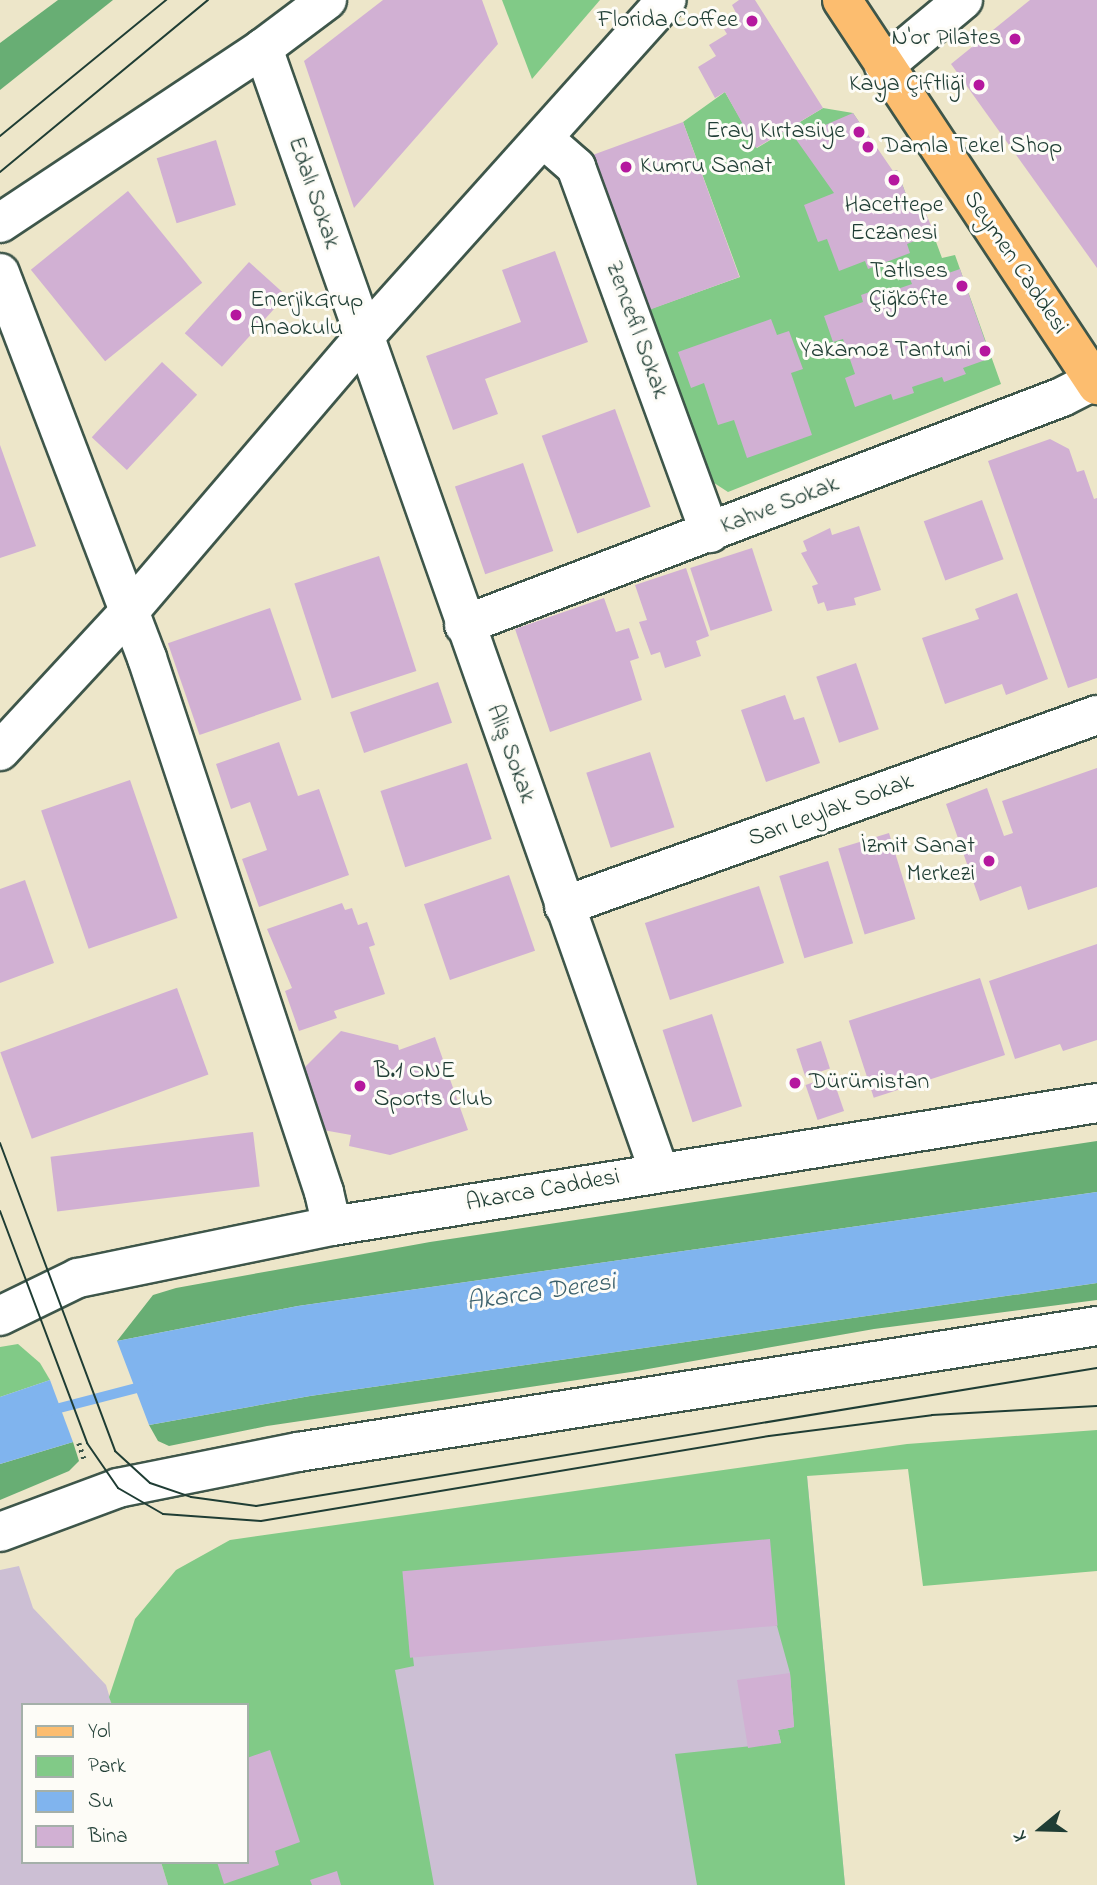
<!DOCTYPE html>
<meta charset="utf-8">
<style>
body{margin:0}
#map{position:relative;width:1097px;height:1885px;overflow:hidden;background:#ede6c9;font-family:"Indie Flower",sans-serif}
div>[style]{position:absolute}
.industrial>*{inset:0;background:#ccbfd4}
.green>*{inset:0;background:#81ca87}
.forest>*{inset:0;background:#68ae74}
.water>*{inset:0;background:#80b4ee}
.stream>*{height:10px;margin:-5px;padding:0 5px;transform-origin:5px;border-radius:5px;background:#80b4ee}
.building>*{inset:0;background:#d1b0d3;transform-origin:0 0}
.path>*{height:4.5px;margin-top:-2.25px;transform-origin:0;background:repeating-linear-gradient(90deg,#3e564a 0 2px,transparent 0 7px)}
.roads{filter:drop-shadow(2px 0 #3e564a) drop-shadow(-2px 0 #3e564a) drop-shadow(0 2px #3e564a) drop-shadow(0 -2px #3e564a)}
.street>*{height:38px;margin:-19px;padding:0 19px;transform-origin:19px;border-radius:19px;background:#fff}
.primary>*{height:38px;margin:-19px;padding:0 19px;transform-origin:19px;border-radius:19px;background:#fcbd6f}
.tram>*{height:2px;margin:-1px;padding:0 1px;transform-origin:1px;border-radius:1px;background:#1f3d34}
.dots>*{width:19px;height:19px;translate:-50% -50%;box-sizing:border-box;border:4px solid #fdfcf7;border-radius:50%}
span{translate:-50% -50%;white-space:nowrap;text-align:center;line-height:1.15;-webkit-text-stroke:6px #fdfcf7;paint-order:stroke}
.poi-label{font-size:24px;color:#1f3d34}
.right{translate:-100% -50%;text-align:right}
.left{translate:0 -50%;text-align:left}
.street-label{font-size:24px;color:#1f3d34}
.water-label{font-size:26px;color:#3c616c;font-style:italic}
.legend{position:absolute;left:21px;top:1703px;width:228px;height:161px;box-sizing:border-box;background:#fdfcf7;border:2px solid #a4b0a9;margin:0;padding:9px 12px;list-style:none;font-size:21px;color:#1f3d34}
.legend li{display:flex;align-items:center;gap:14px;height:35px}
.legend b{width:35px;border:2px solid #a4b0a9}
.north{position:absolute;left:1006px;top:1794px;width:70px;height:70px;-webkit-text-stroke:5px #fdfcf7;paint-order:stroke;rotate:251deg;font-size:19px;font-weight:700;line-height:28px;text-align:center;color:#1f3d34}
.north::after{content:'';display:block;margin:auto;width:24px;height:32px;background:#1f3d34;clip-path:polygon(50% 0,100% 100%,50% 72%,0 100%)}
</style>
<div id="map">
<div class="industrial">
<i style="clip-path:polygon(807px 1475px,845px 1885px,191px 1885px,247px 1862px,247px 1705px,148px 1705px)"></i>
<i style="clip-path:polygon(19px 1566px,33px 1608px,106px 1685px,112px 1705px,23px 1705px,23px 1862px,161px 1862px,168px 1885px,0 1885px,0 1570px)"></i>
</div>
<div class="green">
<i style="clip-path:polygon(502px 0,600px 0,532px 79px)"></i>
<i style="clip-path:polygon(725px 92px,757px 148px,823px 108px,853px 113px,892px 171px,897px 170px,911px 208px,922px 204px,942px 258px,955px 255px,1001px 384px,728px 492px,708px 479px,642px 312px,740px 277px,683px 122px)"></i>
<i style="clip-path:polygon(18px 1344px,40px 1363px,50px 1380px,0 1397px,0 1347px)"></i>
<i style="clip-path:polygon(1097px 1430px,1097px 1571px,923px 1586px,908px 1469px,807px 1476px,845px 1885px,697px 1885px,675px 1754px,781px 1743px,778px 1730px,794px 1727px,790px 1673px,777px 1626px,404px 1578px,414px 1666px,395px 1670px,434px 1885px,168px 1885px,161px 1862px,247px 1862px,247px 1705px,112px 1705px,109px 1697px,135px 1619px,176px 1570px,230px 1540px,907px 1444px)"></i>
</div>
<div class="forest">
<i style="clip-path:polygon(58px 0,113px 0,0 90px,0 43px)"></i>
<i style="clip-path:polygon(1097px 1141px,1097px 1192px,298px 1306px,117px 1341px,153px 1295px,176px 1288px,430px 1242px)"></i>
<i style="clip-path:polygon(1097px 1283px,1097px 1300px,874px 1329px,631px 1372px,267px 1426px,169px 1446px,158px 1441px,149px 1425px,310px 1396px)"></i>
<i style="clip-path:polygon(73px 1442px,79px 1461px,69px 1471px,0 1500px,0 1464px)"></i>
</div>
<div class="water">
<i style="clip-path:polygon(1097px 1192px,1097px 1283px,310px 1396px,149px 1425px,117px 1341px,298px 1306px)"></i>
<i style="clip-path:polygon(50px 1380px,73px 1442px,0 1464px,0 1397px)"></i>
</div>
<div class="stream">
<i style="left:48px;top:1411px;width:103px;rotate:-14.6deg"></i>
</div>
<div class="building">
<i style="clip-path:polygon(383px 0,482px 0,498px 44px,354px 208px,304px 61px)"></i>
<i style="clip-path:polygon(739px 0,755px 0,823px 108px,756px 148px,725px 92px,715px 98px,698px 67px,716px 56px,709px 45px,727px 34px,720px 23px,736px 13px,732px 5px)"></i>
<i style="clip-path:polygon(1030px 0,1097px 0,1097px 268px,951px 64px)"></i>
<i style="clip-path:polygon(853px 113px,893px 171px,897px 170px,911px 208px,922px 204px,934px 233px,907px 244px,910px 253px,868px 269px,865px 261px,839px 271px,827px 239px,818px 242px,804px 205px,834px 193px,795px 138px)"></i>
<i style="left:683px;top:122px;width:165px;height:105px;rotate:70deg"></i>
<i style="left:216px;top:140px;width:68px;height:62px;rotate:73deg"></i>
<i style="left:128px;top:191px;width:118px;height:125px;rotate:51deg"></i>
<i style="clip-path:polygon(555px 251px,588px 342px,485px 379px,498px 414px,453px 430px,426px 356px,521px 322px,502px 270px)"></i>
<i style="left:249px;top:262px;width:50px;height:96px;rotate:42deg"></i>
<i style="clip-path:polygon(960px 269px,991px 358px,963px 368px,966px 374px,944px 382px,942px 377px,912px 387px,914px 393px,893px 400px,891px 394px,855px 407px,845px 378px,855px 374px,843px 339px,833px 342px,824px 316px,863px 302px,861px 295px,881px 288px,883px 294px,912px 284px,910px 279px,931px 271px,934px 278px)"></i>
<i style="clip-path:polygon(771px 319px,777px 335px,789px 331px,803px 369px,791px 373px,812px 435px,747px 458px,734px 420px,718px 425px,704px 383px,691px 388px,678px 352px)"></i>
<i style="left:162px;top:362px;width:48px;height:103px;rotate:43deg"></i>
<i style="left:615px;top:409px;width:104px;height:78px;rotate:70deg"></i>
<i style="clip-path:polygon(1050px 439px,1069px 449px,1077px 472px,1084px 470px,1094px 499px,1097px 498px,1097px 678px,1068px 688px,988px 461px)"></i>
<i style="clip-path:polygon(0 445px,36px 546px,0 558px)"></i>
<i style="left:523px;top:463px;width:93px;height:72px;rotate:71deg"></i>
<i style="left:982px;top:500px;width:63px;height:62px;rotate:70deg"></i>
<i style="clip-path:polygon(859px 526px,881px 590px,854px 598px,856px 605px,827px 611px,824px 602px,818px 604px,812px 586px,818px 584px,801px 553px,807px 551px,803px 541px,830px 528px,832px 535px)"></i>
<i style="left:752px;top:548px;width:66px;height:65px;rotate:72deg"></i>
<i style="left:379px;top:556px;width:121px;height:89px;rotate:72deg"></i>
<i style="clip-path:polygon(686px 568px,709px 636px,696px 641px,701px 656px,665px 668px,660px 652px,651px 655px,639px 622px,647px 620px,635px 585px)"></i>
<i style="clip-path:polygon(1017px 593px,1048px 679px,1006px 695px,1002px 684px,945px 704px,922px 638px,979px 619px,975px 609px)"></i>
<i style="clip-path:polygon(604px 598px,616px 632px,629px 628px,639px 658px,630px 661px,642px 700px,550px 732px,515px 629px)"></i>
<i style="left:270px;top:608px;width:97px;height:108px;rotate:71deg"></i>
<i style="left:856px;top:663px;width:70px;height:42px;rotate:71deg"></i>
<i style="left:438px;top:682px;width:43px;height:93px;rotate:71deg"></i>
<i style="clip-path:polygon(785px 695px,794px 720px,804px 717px,820px 763px,766px 782px,741px 710px)"></i>
<i style="clip-path:polygon(279px 742px,298px 796px,319px 789px,349px 875px,259px 907px,242px 859px,267px 850px,250px 802px,231px 809px,216px 764px)"></i>
<i style="left:650px;top:752px;width:79px;height:67px;rotate:72deg"></i>
<i style="left:467px;top:763px;width:80px;height:91px;rotate:72deg"></i>
<i style="clip-path:polygon(1097px 768px,1097px 887px,1028px 910px,1021px 886px,980px 901px,946px 804px,987px 788px,1004px 836px,1013px 833px,1002px 801px)"></i>
<i style="left:130px;top:780px;width:146px;height:94px;rotate:71deg"></i>
<i style="left:889px;top:833px;width:90px;height:53px;rotate:73deg"></i>
<i style="left:828px;top:861px;width:86px;height:51px;rotate:73deg"></i>
<i style="left:509px;top:875px;width:80px;height:90px;rotate:71deg"></i>
<i style="clip-path:polygon(25px 880px,54px 963px,0 983px,0 889px)"></i>
<i style="left:759px;top:886px;width:81px;height:120px;rotate:72deg"></i>
<i style="clip-path:polygon(342px 903px,345px 910px,352px 908px,358px 925px,367px 922px,375px 945px,369px 947px,385px 994px,334px 1011px,337px 1018px,299px 1031px,285px 991px,292px 988px,267px 929px)"></i>
<i style="clip-path:polygon(1097px 944px,1097px 1040px,1063px 1051px,1060px 1044px,1015px 1059px,989px 981px)"></i>
<i style="left:980px;top:978px;width:81px;height:138px;rotate:72deg"></i>
<i style="left:177px;top:988px;width:92px;height:188px;rotate:70deg"></i>
<i style="left:712px;top:1014px;width:97px;height:52px;rotate:72deg"></i>
<i style="clip-path:polygon(341px 1031px,398px 1045px,399px 1050px,435px 1037px,468px 1130px,390px 1155px,349px 1146px,351px 1135px,323px 1130px,302px 1070px)"></i>
<i style="left:821px;top:1041px;width:29px;height:26px;rotate:72deg"></i>
<i style="left:832px;top:1076px;width:37px;height:28px;rotate:71deg"></i>
<i style="left:253px;top:1132px;width:55px;height:204px;rotate:83deg"></i>
<i style="left:770px;top:1539px;width:87px;height:369px;rotate:85deg"></i>
<i style="clip-path:polygon(790px 1673px,794px 1727px,778px 1730px,781px 1743px,748px 1748px,737px 1680px)"></i>
<i style="clip-path:polygon(270px 1750px,300px 1842px,275px 1851px,279px 1865px,224px 1884px,217px 1862px,247px 1862px,247px 1758px)"></i>
<i style="clip-path:polygon(337px 1871px,341px 1885px,312px 1885px,310px 1880px)"></i>
</div>
<div class="path">
<i style="left:79px;top:1443px;width:20px;rotate:72deg"></i>
</div>
<div class="roads">
<div class="street">
<i style="left:263px;top:48px;width:1191px;rotate:70.58deg"></i>
<i style="left:884px;top:66px;width:103px;rotate:-39.9deg"></i>
<i style="left:544px;top:139px;width:43px;rotate:41.2deg"></i>
<i style="left:576px;top:167px;width:390px;rotate:69.9deg"></i>
<i style="left:0;top:223px;width:316px;rotate:-33.6deg"></i>
<i style="left:263px;top:48px;width:80px;rotate:-36.9deg"></i>
<i style="left:0;top:273px;width:412px;rotate:69.1deg"></i>
<i style="left:147px;top:658px;width:563px;rotate:71.66deg"></i>
<i style="left:324px;top:1192px;width:35px;rotate:77deg"></i>
<i style="left:464px;top:625px;width:640px;rotate:-20.87deg"></i>
<i style="left:1062px;top:397px;width:39px;rotate:-27deg"></i>
<i style="left:0;top:751px;width:188px;rotate:-47.2deg"></i>
<i style="left:128px;top:613px;width:363px;rotate:-49.5deg"></i>
<i style="left:364px;top:337px;width:453px;rotate:-48.1deg"></i>
<i style="left:564px;top:906px;width:566px;rotate:-19.72deg"></i>
<i style="left:0;top:1316px;width:87px;rotate:-26deg"></i>
<i style="left:78px;top:1278px;width:259px;rotate:-11.6deg"></i>
<i style="left:332px;top:1226px;width:775px;rotate:-9.13deg"></i>
<i style="left:0;top:1532px;width:126px;rotate:-20.4deg"></i>
<i style="left:118px;top:1488px;width:184px;rotate:-11.3deg"></i>
<i style="left:298px;top:1452px;width:809px;rotate:-8.96deg"></i>
</div>
<div class="primary">
<i style="left:842px;top:0;width:462px;rotate:56.5deg"></i>
</div>
</div>
<div class="tram">
<i style="left:0;top:136px;width:215px;rotate:-39.3deg"></i>
<i style="left:0;top:172px;width:270px;rotate:-39.6deg"></i>
<i style="left:0;top:1143px;width:329px;rotate:69.5deg"></i>
<i style="left:115px;top:1451px;width:47px;rotate:42.4deg"></i>
<i style="left:150px;top:1483px;width:43px;rotate:18.9deg"></i>
<i style="left:191px;top:1497px;width:66px;rotate:7.9deg"></i>
<i style="left:256px;top:1506px;width:852px;rotate:-9.32deg"></i>
<i style="left:0;top:1211px;width:248px;rotate:69.4deg"></i>
<i style="left:87px;top:1443px;width:55px;rotate:55.4deg"></i>
<i style="left:118px;top:1488px;width:52px;rotate:30deg"></i>
<i style="left:163px;top:1514px;width:98px;rotate:4.1deg"></i>
<i style="left:261px;top:1521px;width:515px;rotate:-9.5deg"></i>
<i style="left:769px;top:1436px;width:164px;rotate:-7.3deg"></i>
<i style="left:932px;top:1415px;width:165px;rotate:-3.1deg"></i>
</div>
<div class="dots">
<i style="left:752px;top:21px;background:#b5179e"></i>
<i style="left:1015px;top:39px;background:#b5179e"></i>
<i style="left:979px;top:85px;background:#b5179e"></i>
<i style="left:859px;top:132px;background:#b5179e"></i>
<i style="left:868px;top:147px;background:#b5179e"></i>
<i style="left:626px;top:167px;background:#b5179e"></i>
<i style="left:894px;top:180px;background:#b5179e"></i>
<i style="left:962px;top:286px;background:#b5179e"></i>
<i style="left:236px;top:315px;background:#b5179e"></i>
<i style="left:985px;top:351px;background:#b5179e"></i>
<i style="left:989px;top:861px;background:#b5179e"></i>
<i style="left:795px;top:1083px;background:#b5179e"></i>
<i style="left:360px;top:1086px;background:#b5179e"></i>
</div>
<div class="poi-label">
<span class="right" style="left:738px;top:21px">Florida Coffee</span>
<span class="right" style="left:1001px;top:39px">N'or Pilates</span>
<span class="right" style="left:965px;top:85px">Kaya Çiftliği</span>
<span class="right" style="left:845px;top:132px">Eray Kırtasiye</span>
<span class="left" style="left:882px;top:147px">Damla Tekel Shop</span>
<span class="left" style="left:640px;top:167px">Kumru Sanat</span>
<span style="left:894px;top:220px">Hacettepe<br>Eczanesi</span>
<span class="right" style="left:948px;top:286px">Tatlıses<br>Çiğköfte</span>
<span class="left" style="left:250px;top:315px">EnerjikGrup<br>Anaokulu</span>
<span class="right" style="left:971px;top:351px">Yakamoz Tantuni</span>
<span class="right" style="left:975px;top:861px">İzmit Sanat<br>Merkezi</span>
<span class="left" style="left:374px;top:1086px">B.1 ONE<br>Sports Club</span>
<span class="left" style="left:809px;top:1083px">Dürümistan</span>
</div>
<div class="street-label">
<span style="left:313px;top:193px;rotate:71deg">Edalı Sokak</span>
<span style="left:1015px;top:263px;rotate:56deg">Seymen Caddesi</span>
<span style="left:636px;top:330px;rotate:70deg">Zencefil Sokak</span>
<span style="left:780px;top:506px;rotate:-21deg">Kahve Sokak</span>
<span style="left:510px;top:754px;rotate:70deg">Aliş Sokak</span>
<span style="left:831px;top:811px;rotate:-20deg">Sarı Leylak Sokak</span>
<span style="left:543px;top:1191px;rotate:-10deg">Akarca Caddesi</span>
</div>
<div class="water-label">
<span style="left:541px;top:1294px;rotate:-8deg">Akarca Deresi</span>
</div>
<ul class="legend">
<li><b style="height:9px;background:#fcbd6f"></b>Yol</li>
<li><b style="height:19px;background:#81ca87"></b>Park</li>
<li><b style="height:19px;background:#80b4ee"></b>Su</li>
<li><b style="height:19px;background:#d1b0d3"></b>Bina</li>
</ul>
<div class="north">K</div>
</div>
